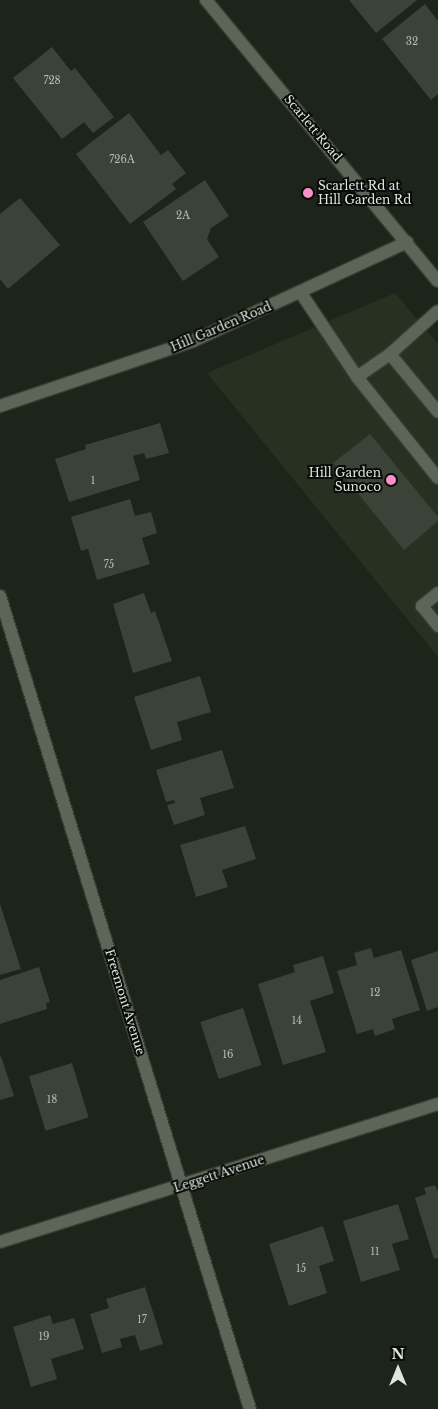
<!DOCTYPE html>
<style>
body{margin:0}
#map{position:relative;width:438px;height:1409px;overflow:hidden;background:#1d2419;font-family:"Libre Baskerville",serif}
div>[style]{position:absolute}
.built>*{inset:0;background:#273122}
.building>*{inset:0;background:#3b4338;transform-origin:0 0}
.roads{filter:drop-shadow(1px 0 #373d35) drop-shadow(-1px 0 #373d35) drop-shadow(0 1px #373d35) drop-shadow(0 -1px #373d35)}
.lane>*{height:12px;margin:-6px;padding:0 6px;transform-origin:6px;border-radius:6px;background:#5d6559}
.street>*{height:12px;margin:-6px;padding:0 6px;transform-origin:6px;border-radius:6px;background:#5d6559}
.secondary>*{height:12px;margin:-6px;padding:0 6px;transform-origin:6px;border-radius:6px;background:#5d6559}
.dots>*{width:14px;height:14px;translate:-50% -50%;box-sizing:border-box;border:2px solid #090c08;border-radius:50%}
span{translate:-50% -50%;white-space:nowrap;text-align:center;line-height:1.15;-webkit-text-stroke:4px #090c08;paint-order:stroke}
.number-label{font-size:10px;color:#b7bcb4}
.number-label span{-webkit-text-stroke-width:0}
.street-label{font-size:12px;color:#e0e5de}
.poi-label{font-size:12px;color:#e0e5de}
.left{translate:0 -50%;text-align:left}
.right{translate:-100% -50%;text-align:right}
.north{position:absolute;left:373px;top:1344px;width:50px;height:50px;-webkit-text-stroke:4px #090c08;paint-order:stroke;rotate:0deg;font-size:14px;font-weight:700;line-height:20px;text-align:center;color:#e0e5de}
.north::after{content:'';display:block;margin:auto;width:18px;height:22px;background:#e0e5de;clip-path:polygon(50% 0,100% 100%,50% 72%,0 100%)}
</style>
<div id="map">
<div class="built">
<i style="clip-path:polygon(395px 293px,438px 344px,438px 657px,207px 373px)"></i>
</div>
<div class="building">
<i style="clip-path:polygon(349px 0,417px 0,376px 33px)"></i>
<i style="clip-path:polygon(425px 4px,438px 21px,438px 94px,431px 100px,382px 39px)"></i>
<i style="clip-path:polygon(52px 47px,71px 71px,75px 68px,114px 117px,93px 133px,84px 122px,62px 139px,13px 78px)"></i>
<i style="clip-path:polygon(129px 113px,161px 155px,168px 150px,186px 173px,172px 184px,176px 189px,130px 224px,76px 154px)"></i>
<i style="clip-path:polygon(205px 180px,229px 216px,211px 228px,207px 239px,219px 257px,183px 281px,143px 222px)"></i>
<i style="clip-path:polygon(20px 198px,60px 245px,8px 289px,0 279px,0 214px)"></i>
<i style="clip-path:polygon(160px 423px,169px 453px,146px 459px,144px 453px,133px 456px,140px 480px,69px 502px,55px 459px,86px 449px,85px 445px)"></i>
<i style="clip-path:polygon(370px 434px,438px 517px,438px 521px,404px 550px,333px 463px)"></i>
<i style="clip-path:polygon(130px 499px,135px 516px,151px 512px,157px 533px,142px 538px,150px 564px,97px 580px,88px 549px,81px 551px,71px 517px)"></i>
<i style="clip-path:polygon(144px 593px,151px 613px,155px 611px,172px 661px,133px 673px,113px 604px)"></i>
<i style="clip-path:polygon(200px 676px,211px 712px,177px 722px,182px 740px,151px 750px,134px 697px)"></i>
<i style="clip-path:polygon(222px 750px,234px 788px,200px 798px,205px 815px,174px 825px,167px 805px,175px 803px,174px 800px,166px 802px,156px 770px)"></i>
<i style="clip-path:polygon(245px 826px,256px 859px,222px 870px,228px 887px,196px 897px,180px 845px)"></i>
<i style="clip-path:polygon(0 904px,21px 969px,0 975px)"></i>
<i style="clip-path:polygon(371px 948px,374px 958px,401px 950px,420px 1010px,392px 1019px,395px 1029px,375px 1036px,373px 1029px,357px 1034px,337px 971px,357px 965px,354px 953px)"></i>
<i style="clip-path:polygon(438px 951px,438px 1007px,427px 1011px,411px 960px)"></i>
<i style="clip-path:polygon(323px 956px,334px 993px,310px 1001px,326px 1052px,283px 1065px,258px 984px,295px 972px,293px 965px)"></i>
<i style="clip-path:polygon(39px 967px,50px 1002px,46px 1003px,47px 1009px,0 1024px,0 980px)"></i>
<i style="left:243px;top:1008px;width:60px;height:45px;rotate:72deg"></i>
<i style="clip-path:polygon(1px 1056px,14px 1096px,0 1100px,0 1057px)"></i>
<i style="left:72px;top:1063px;width:57px;height:45px;rotate:73deg"></i>
<i style="clip-path:polygon(435px 1185px,438px 1191px,438px 1258px,434px 1259px,415px 1198px,426px 1194px,424px 1188px)"></i>
<i style="clip-path:polygon(398px 1204px,409px 1239px,392px 1244px,400px 1270px,361px 1282px,343px 1221px)"></i>
<i style="clip-path:polygon(323px 1226px,334px 1261px,319px 1266px,327px 1293px,289px 1306px,269px 1244px)"></i>
<i style="clip-path:polygon(145px 1287px,163px 1344px,140px 1351px,135px 1335px,120px 1339px,122px 1347px,102px 1353px,90px 1314px,109px 1308px,106px 1299px)"></i>
<i style="clip-path:polygon(50px 1315px,53px 1324px,74px 1318px,84px 1349px,51px 1359px,57px 1379px,31px 1387px,13px 1327px)"></i>
</div>
<div class="roads">
<div class="lane">
<i style="left:301px;top:293px;width:101px;rotate:56.3deg"></i>
<i style="left:357px;top:377px;width:40px;rotate:-34.9deg"></i>
<i style="left:390px;top:354px;width:64px;rotate:-41.9deg"></i>
<i style="left:390px;top:354px;width:75px;rotate:50.4deg"></i>
<i style="left:357px;top:377px;width:129px;rotate:51.3deg"></i>
<i style="left:438px;top:593px;width:21px;rotate:141deg"></i>
<i style="left:422px;top:606px;width:26px;rotate:51deg"></i>
</div>
<div class="street">
<i style="left:0;top:406px;width:204px;rotate:-18.6deg"></i>
<i style="left:193px;top:341px;width:236px;rotate:-24.8deg"></i>
<i style="left:0;top:596px;width:851px;rotate:72.91deg"></i>
<i style="left:0;top:1242px;width:459px;rotate:-17.5deg"></i>
</div>
<div class="secondary">
<i style="left:206px;top:0;width:364px;rotate:50.5deg"></i>
</div>
</div>
<div class="dots">
<i style="left:308px;top:193px;background:#fa8fc6"></i>
<i style="left:391px;top:480px;background:#fa8fc6"></i>
</div>
<div class="number-label">
<span style="left:412px;top:42px">32</span>
<span style="left:52px;top:81px">728</span>
<span style="left:122px;top:160px">726A</span>
<span style="left:183px;top:216px">2A</span>
<span style="left:93px;top:481px">1</span>
<span style="left:109px;top:565px">75</span>
<span style="left:375px;top:993px">12</span>
<span style="left:297px;top:1021px">14</span>
<span style="left:228px;top:1055px">16</span>
<span style="left:52px;top:1100px">18</span>
<span style="left:375px;top:1252px">11</span>
<span style="left:301px;top:1269px">15</span>
<span style="left:142px;top:1320px">17</span>
<span style="left:44px;top:1337px">19</span>
</div>
<div class="street-label">
<span style="left:313px;top:128px;rotate:50deg">Scarlett Road</span>
<span style="left:221px;top:327px;rotate:-23deg">Hill Garden Road</span>
<span style="left:125px;top:1002px;rotate:73deg">Freemont Avenue</span>
<span style="left:219px;top:1174px;rotate:-18deg">Leggett Avenue</span>
</div>
<div class="poi-label">
<span class="left" style="left:318px;top:193px">Scarlett Rd at<br>Hill Garden Rd</span>
<span class="right" style="left:381px;top:480px">Hill Garden<br>Sunoco</span>
</div>
<div class="north">N</div>
</div>
